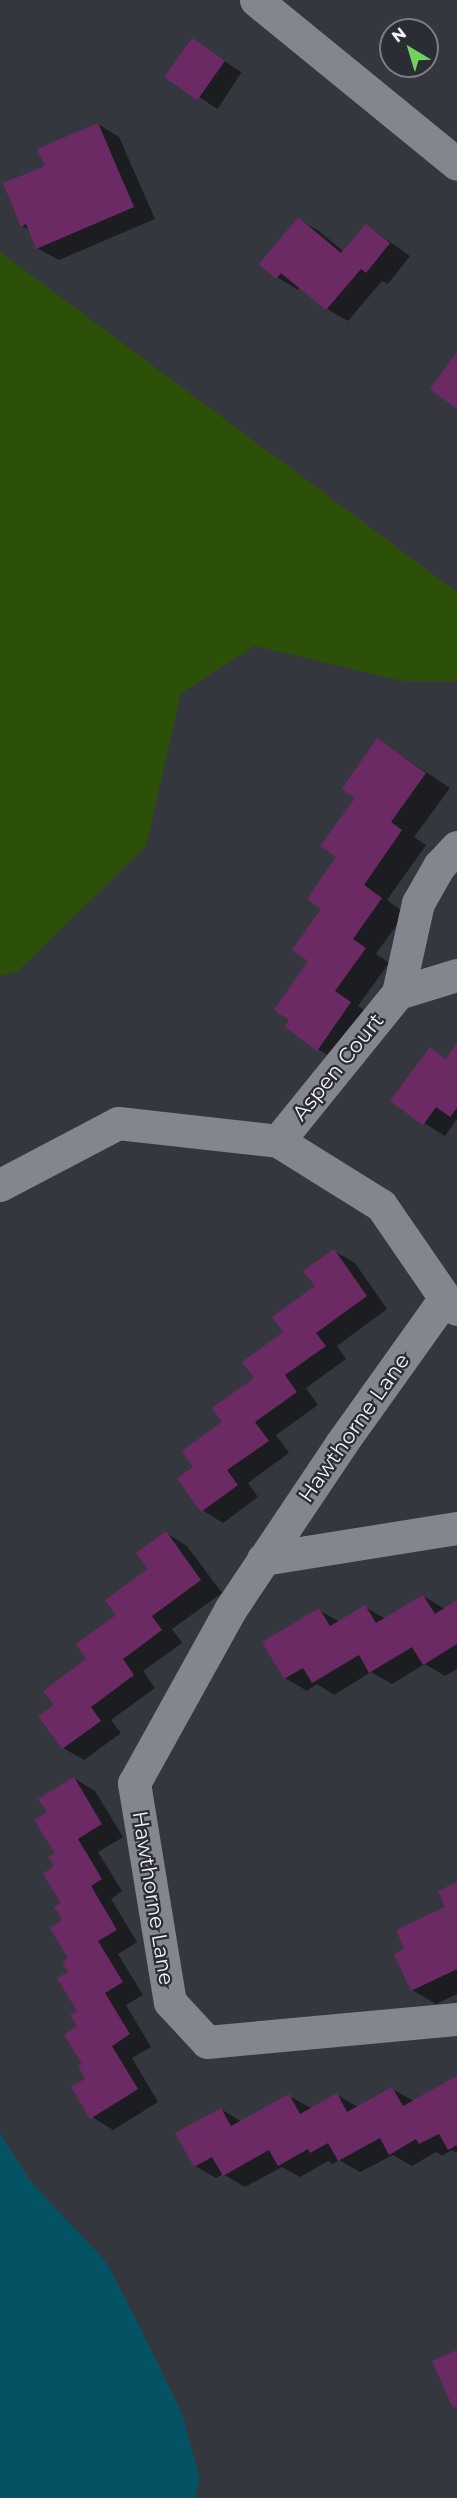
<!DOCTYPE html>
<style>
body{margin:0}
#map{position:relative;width:457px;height:2498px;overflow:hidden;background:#35373e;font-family:Montserrat,sans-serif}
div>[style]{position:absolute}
.green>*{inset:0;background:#2d5008}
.water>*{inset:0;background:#035365}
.shadow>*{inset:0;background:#0007;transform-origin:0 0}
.building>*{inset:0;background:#6c2a65;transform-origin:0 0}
.minor>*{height:33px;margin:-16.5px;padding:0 16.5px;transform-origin:16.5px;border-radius:16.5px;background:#84868f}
.tertiary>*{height:33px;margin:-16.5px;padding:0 16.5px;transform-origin:16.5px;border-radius:16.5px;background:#84868f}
span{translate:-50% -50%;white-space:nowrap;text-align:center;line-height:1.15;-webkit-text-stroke:4.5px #2b2d34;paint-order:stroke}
.street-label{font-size:21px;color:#f2f3f8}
.north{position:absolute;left:379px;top:18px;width:60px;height:60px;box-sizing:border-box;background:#2b2d34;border:2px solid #7b7c82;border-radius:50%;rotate:322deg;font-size:16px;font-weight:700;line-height:24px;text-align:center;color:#f2f3f8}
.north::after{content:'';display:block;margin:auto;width:21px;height:27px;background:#72d25d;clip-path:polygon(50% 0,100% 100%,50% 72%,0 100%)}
</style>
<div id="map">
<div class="green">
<i style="clip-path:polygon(0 252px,457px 592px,457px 681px,403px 681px,255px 646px,181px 693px,146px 846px,18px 971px,0 976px)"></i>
</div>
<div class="water">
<i style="clip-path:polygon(0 2133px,30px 2181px,106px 2262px,132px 2311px,182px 2414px,200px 2479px,195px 2498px,0 2498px)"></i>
</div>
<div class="shadow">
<i style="left:192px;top:40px;width:59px;height:44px;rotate:33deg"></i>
<i style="clip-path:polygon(98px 124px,119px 137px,155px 219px,59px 260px,37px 248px,30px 230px,22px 226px,47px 167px)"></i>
<i style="clip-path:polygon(298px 219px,319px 231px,344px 252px,366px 225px,410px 256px,388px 284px,382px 281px,348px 321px,327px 309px,300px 287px,298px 290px,277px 277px)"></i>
<i style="clip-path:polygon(378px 740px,450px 788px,414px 837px,426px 845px,387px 900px,405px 913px,376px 954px,389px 963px,358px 1006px,374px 1017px,342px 1063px,318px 1049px,310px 961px,357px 797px)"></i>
<i style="clip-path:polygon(457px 1046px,457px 1119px,445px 1136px,424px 1123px,430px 1049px,447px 1059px)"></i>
<i style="clip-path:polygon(334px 1251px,355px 1263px,387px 1309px,337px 1346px,346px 1359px,306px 1388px,318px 1405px,276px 1435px,289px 1453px,248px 1483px,258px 1497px,223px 1523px,202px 1510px,195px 1467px,317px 1286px)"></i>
<i style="clip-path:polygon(166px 1533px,187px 1546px,222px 1593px,172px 1629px,182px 1643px,143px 1671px,155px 1688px,111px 1720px,121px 1733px,84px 1760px,63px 1748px,56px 1706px,150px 1569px)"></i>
<i style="clip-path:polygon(423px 1596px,445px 1609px,457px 1602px,457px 1669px,445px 1676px,425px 1664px,392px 1684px,371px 1672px,334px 1695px,317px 1684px,307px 1691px,285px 1678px,264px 1642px,319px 1610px,340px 1622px,365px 1607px,386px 1619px)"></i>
<i style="clip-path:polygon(74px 1778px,95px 1791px,123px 1837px,98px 1852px,122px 1891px,111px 1899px,137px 1942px,118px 1954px,143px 1995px,126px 2005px,151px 2047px,132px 2058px,158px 2102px,113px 2130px,92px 2117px,79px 2011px,70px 1973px,56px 1867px,57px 1853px,49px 1813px)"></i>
<i style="clip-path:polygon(457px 1884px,457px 1994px,436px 2004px,412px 1990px,406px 1950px,447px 1908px)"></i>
<i style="clip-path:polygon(457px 2078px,457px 2153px,452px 2150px,442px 2156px,436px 2152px,412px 2166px,393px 2155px,360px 2172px,339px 2160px,333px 2164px,328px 2161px,300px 2177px,282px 2167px,245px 2187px,223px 2174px,216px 2178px,195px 2166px,221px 2109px,242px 2122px,289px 2096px,311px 2108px,337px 2095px,358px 2107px,392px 2089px,414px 2101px)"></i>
</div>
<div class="building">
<i style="left:192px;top:38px;width:40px;height:48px;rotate:35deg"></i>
<i style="clip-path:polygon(98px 123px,134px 207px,36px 249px,26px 224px,21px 227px,3px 183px,45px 166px,37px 149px)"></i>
<i style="clip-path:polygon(298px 217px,341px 253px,366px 224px,390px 243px,366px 273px,361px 269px,326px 310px,281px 273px,276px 279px,259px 264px)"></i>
<i style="clip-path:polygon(457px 352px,457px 409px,430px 389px)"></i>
<i style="clip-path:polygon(377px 738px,426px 773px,391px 822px,402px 830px,364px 885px,382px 898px,353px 939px,366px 948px,335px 991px,351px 1002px,317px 1051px,285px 1027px,289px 1020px,274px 1010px,308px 961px,292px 950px,321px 909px,307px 899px,336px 857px,320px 846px,355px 798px,342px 789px)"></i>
<i style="clip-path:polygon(457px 1043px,457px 1108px,450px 1117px,436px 1107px,423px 1125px,390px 1101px,430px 1047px,446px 1059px)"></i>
<i style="clip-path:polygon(334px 1249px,367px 1296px,316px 1333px,326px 1346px,285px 1375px,297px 1392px,255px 1422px,269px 1441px,227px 1470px,238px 1485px,201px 1512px,177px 1478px,193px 1467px,182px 1451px,222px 1422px,212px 1408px,254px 1378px,242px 1362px,283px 1332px,272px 1317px,315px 1286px,303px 1271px)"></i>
<i style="clip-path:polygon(166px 1531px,201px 1580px,152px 1616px,162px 1630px,123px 1659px,134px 1675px,91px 1707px,101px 1721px,62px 1749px,38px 1716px,54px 1705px,43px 1691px,86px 1659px,76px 1644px,116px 1615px,105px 1600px,148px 1569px,136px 1553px)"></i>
<i style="clip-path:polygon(423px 1595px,435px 1614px,457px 1600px,457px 1644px,423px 1665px,412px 1647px,369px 1673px,359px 1655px,312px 1683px,303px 1668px,284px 1679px,262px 1642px,319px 1608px,330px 1626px,365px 1605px,376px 1623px)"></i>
<i style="clip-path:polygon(74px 1777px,102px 1824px,78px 1839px,102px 1879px,91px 1886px,117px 1930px,98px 1941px,123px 1982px,105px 1993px,130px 2034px,112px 2046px,138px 2089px,90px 2119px,71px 2087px,85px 2079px,78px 2066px,82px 2064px,64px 2035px,77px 2026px,70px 2015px,77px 2011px,57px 1978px,68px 1972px,62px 1962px,68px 1958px,50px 1928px,62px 1920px,54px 1907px,61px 1903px,43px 1874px,54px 1866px,48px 1857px,55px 1853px,34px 1820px,47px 1812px,38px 1799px)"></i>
<i style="clip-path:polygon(457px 1882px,457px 1969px,411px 1991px,394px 1954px,404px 1949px,396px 1930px,445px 1907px,438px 1891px)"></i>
<i style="clip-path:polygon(457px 2076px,457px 2145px,448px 2150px,439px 2134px,419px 2144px,416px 2139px,389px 2155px,380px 2138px,338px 2161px,328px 2143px,310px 2153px,308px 2149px,278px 2166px,269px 2150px,223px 2176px,212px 2157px,194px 2167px,175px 2133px,221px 2108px,231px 2126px,289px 2094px,300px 2114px,337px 2093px,347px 2112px,392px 2087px,403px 2106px)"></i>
<i style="clip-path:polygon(457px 2350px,457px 2406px,453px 2408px,432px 2361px)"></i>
</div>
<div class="minor">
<i style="left:398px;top:993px;width:62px;rotate:-17deg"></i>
<i style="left:278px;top:1141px;width:191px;rotate:-51deg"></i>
<i style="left:398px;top:993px;width:92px;rotate:-77.5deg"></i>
<i style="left:418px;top:903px;width:43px;rotate:-60.4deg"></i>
<i style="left:439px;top:866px;width:26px;rotate:-47deg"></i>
<i style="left:0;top:1185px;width:133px;rotate:-27.7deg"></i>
<i style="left:118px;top:1123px;width:161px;rotate:6.4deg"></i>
<i style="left:278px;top:1141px;width:121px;rotate:31.9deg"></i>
<i style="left:381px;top:1205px;width:113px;rotate:55.5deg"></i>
<i style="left:445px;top:1298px;width:16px;rotate:43deg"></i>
<i style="left:445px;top:1298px;width:179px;rotate:125.5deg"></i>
<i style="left:341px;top:1444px;width:200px;rotate:123.8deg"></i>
<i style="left:230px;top:1610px;width:198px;rotate:119deg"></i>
<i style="left:134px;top:1783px;width:222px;rotate:80.7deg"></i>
<i style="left:170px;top:2002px;width:54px;rotate:47.2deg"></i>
<i style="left:207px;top:2042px;width:251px;rotate:-5.3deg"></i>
<i style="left:263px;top:1559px;width:196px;rotate:-9.1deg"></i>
</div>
<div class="tertiary">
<i style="left:256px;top:0;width:259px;rotate:39.2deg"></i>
</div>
<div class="street-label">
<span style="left:338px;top:1067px;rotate:-51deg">Aspen Court</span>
<span style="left:354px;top:1428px;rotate:-55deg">Hawthorne Lane</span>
<span style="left:153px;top:1898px;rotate:81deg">Hawthorne Lane</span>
</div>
<div class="north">N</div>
</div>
